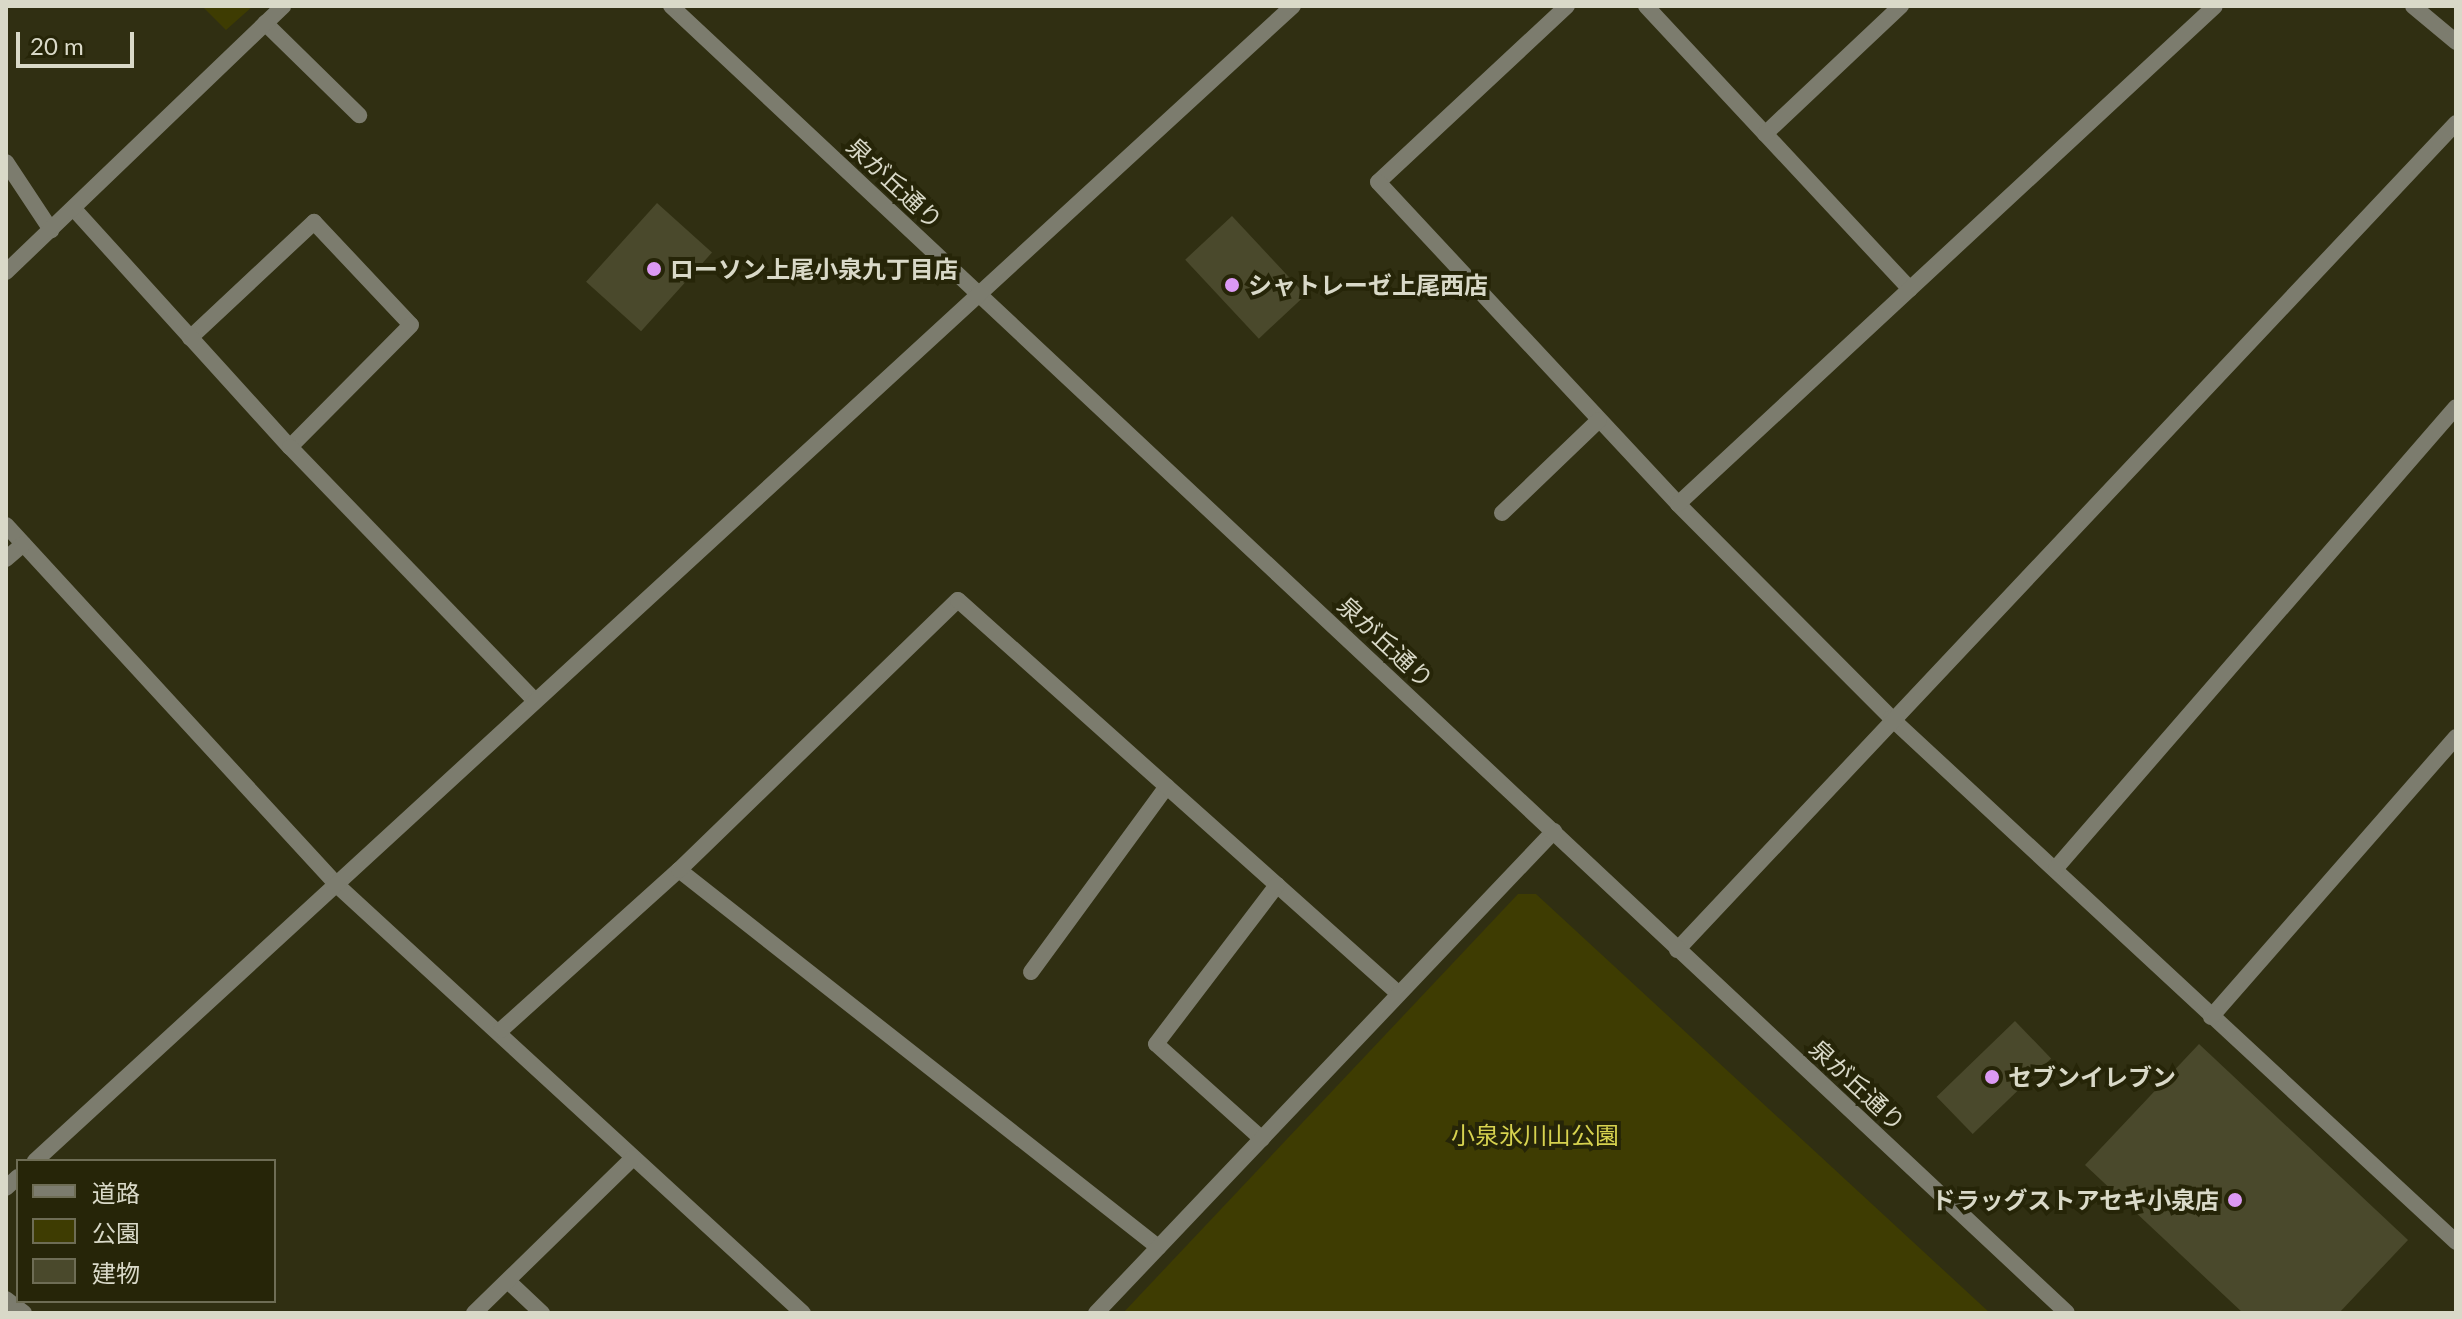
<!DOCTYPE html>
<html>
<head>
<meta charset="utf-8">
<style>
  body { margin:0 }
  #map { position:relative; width:2462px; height:1319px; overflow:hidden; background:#302f12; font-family:Lato,"Noto Sans JP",sans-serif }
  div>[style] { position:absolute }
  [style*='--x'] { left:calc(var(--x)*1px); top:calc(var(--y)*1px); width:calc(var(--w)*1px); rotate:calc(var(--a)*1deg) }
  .green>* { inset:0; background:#3e3c02 }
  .building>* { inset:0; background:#4a492c; transform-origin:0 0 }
  .service>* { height:16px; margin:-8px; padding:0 8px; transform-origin:8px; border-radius:8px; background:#7c7c6e }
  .minor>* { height:16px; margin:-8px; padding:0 8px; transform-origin:8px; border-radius:8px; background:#7c7c6e }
  .tertiary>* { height:16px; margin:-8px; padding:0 8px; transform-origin:8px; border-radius:8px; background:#7c7c6e }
  .dots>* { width:22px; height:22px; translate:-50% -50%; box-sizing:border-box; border:4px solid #262508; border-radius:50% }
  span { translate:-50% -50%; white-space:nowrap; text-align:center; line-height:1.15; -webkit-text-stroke:8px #262508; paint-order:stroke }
  .street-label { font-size:24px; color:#d9d9c8 }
  .poi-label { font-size:24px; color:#d9d9c8; font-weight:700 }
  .left { translate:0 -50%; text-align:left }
  .right { translate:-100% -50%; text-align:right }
  .park-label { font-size:24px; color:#d7d24f }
  .frame { position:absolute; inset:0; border:8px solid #d9d9c8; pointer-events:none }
  .legend { position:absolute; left:16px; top:1159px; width:260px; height:144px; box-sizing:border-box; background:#262508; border:2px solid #6e6d55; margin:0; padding:10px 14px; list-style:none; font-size:24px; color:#d9d9c8 }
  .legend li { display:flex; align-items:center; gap:16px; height:40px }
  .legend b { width:40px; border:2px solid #6e6d55 }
  .scale { position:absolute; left:16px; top:32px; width:118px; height:36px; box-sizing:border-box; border:4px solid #d9d9c8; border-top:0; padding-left:10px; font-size:24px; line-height:28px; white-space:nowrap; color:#d9d9c8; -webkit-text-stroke:6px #262508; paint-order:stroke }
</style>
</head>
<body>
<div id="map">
  <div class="green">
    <div style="clip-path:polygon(202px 6px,253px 6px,226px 30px)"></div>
    <div style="clip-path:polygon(1518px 894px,1536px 894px,1990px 1313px,1123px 1313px)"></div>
  </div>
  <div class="building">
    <div style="left:657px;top:203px;width:74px;height:106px;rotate:42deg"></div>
    <div style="left:1232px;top:216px;width:108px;height:64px;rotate:47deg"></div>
    <div style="left:2015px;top:1021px;width:52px;height:109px;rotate:46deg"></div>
    <div style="clip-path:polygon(2199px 1044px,2408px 1240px,2339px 1313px,2243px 1313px,2085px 1165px)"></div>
  </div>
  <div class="service">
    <div style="--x:265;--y:23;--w:132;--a:44.4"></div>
    <div style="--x:190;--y:338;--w:170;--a:-43.1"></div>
    <div style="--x:314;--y:222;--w:141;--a:46.7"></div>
    <div style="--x:411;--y:325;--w:172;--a:134.8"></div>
  </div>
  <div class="minor">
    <div style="--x:1567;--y:6;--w:258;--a:137"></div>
    <div style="--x:1378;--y:182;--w:440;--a:47"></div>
    <div style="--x:1678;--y:504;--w:302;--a:45.1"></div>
    <div style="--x:1891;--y:718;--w:771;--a:42.84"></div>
    <div style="--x:1646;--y:6;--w:387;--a:47"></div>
    <div style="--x:2413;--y:6;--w:56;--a:39.9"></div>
    <div style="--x:1765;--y:134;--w:187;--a:-43.3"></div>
    <div style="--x:6;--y:162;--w:82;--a:56.5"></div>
    <div style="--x:74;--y:209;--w:321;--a:47.8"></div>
    <div style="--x:290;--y:447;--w:351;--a:46"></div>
    <div style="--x:6;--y:272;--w:384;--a:-43.8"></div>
    <div style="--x:1678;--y:504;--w:732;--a:-42.84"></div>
    <div style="--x:1502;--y:513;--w:134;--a:-43.8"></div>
    <div style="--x:6;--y:525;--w:490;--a:47.4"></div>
    <div style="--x:338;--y:886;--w:631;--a:42.56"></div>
    <div style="--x:6;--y:559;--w:23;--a:-41"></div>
    <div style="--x:2056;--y:868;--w:610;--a:-49.05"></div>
    <div style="--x:679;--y:870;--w:610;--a:38.2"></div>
    <div style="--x:1677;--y:950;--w:1136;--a:-46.71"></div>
    <div style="--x:1031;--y:972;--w:230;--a:-53.8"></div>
    <div style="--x:2211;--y:1017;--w:372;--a:-48.8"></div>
    <div style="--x:501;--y:1030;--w:239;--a:-42"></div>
    <div style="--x:679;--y:870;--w:388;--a:-44.1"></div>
    <div style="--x:958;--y:600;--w:591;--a:41.78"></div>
    <div style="--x:1262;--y:1139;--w:142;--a:-138.1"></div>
    <div style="--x:1156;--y:1044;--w:200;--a:-52.7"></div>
    <div style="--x:508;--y:1281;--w:47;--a:43.3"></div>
    <div style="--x:6;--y:1299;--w:23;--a:38"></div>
    <div style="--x:474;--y:1313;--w:222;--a:-44.3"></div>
    <div style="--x:1096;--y:1313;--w:665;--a:-46.46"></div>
  </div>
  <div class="tertiary">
    <div style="--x:671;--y:6;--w:1912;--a:43.11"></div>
    <div style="--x:35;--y:1161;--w:1708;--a:-42.56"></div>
    <div style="--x:6;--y:1188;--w:16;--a:-43"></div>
  </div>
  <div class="dots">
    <div style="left:654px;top:269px;background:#dc99f4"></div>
    <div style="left:1232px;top:285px;background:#dc99f4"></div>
    <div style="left:1992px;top:1077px;background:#dc99f4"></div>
    <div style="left:2235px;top:1200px;background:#dc99f4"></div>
  </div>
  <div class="street-label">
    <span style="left:895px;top:183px;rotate:43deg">泉が丘通り</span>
    <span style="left:1386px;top:642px;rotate:43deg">泉が丘通り</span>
    <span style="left:1858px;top:1085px;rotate:43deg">泉が丘通り</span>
  </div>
  <div class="poi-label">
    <span class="left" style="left:670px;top:269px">ローソン上尾小泉九丁目店</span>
    <span class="left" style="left:1248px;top:285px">シャトレーゼ上尾西店</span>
    <span class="left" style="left:2008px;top:1077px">セブンイレブン</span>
    <span class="right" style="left:2219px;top:1200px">ドラッグストアセキ小泉店</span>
  </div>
  <div class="park-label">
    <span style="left:1535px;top:1135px">小泉氷川山公園</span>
  </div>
  <div class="frame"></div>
  <ul class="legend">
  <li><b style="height:10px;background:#7c7c6e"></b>道路</li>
  <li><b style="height:22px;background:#3e3c02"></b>公園</li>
  <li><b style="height:22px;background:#4a492c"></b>建物</li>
  </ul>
  <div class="scale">20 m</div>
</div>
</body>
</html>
